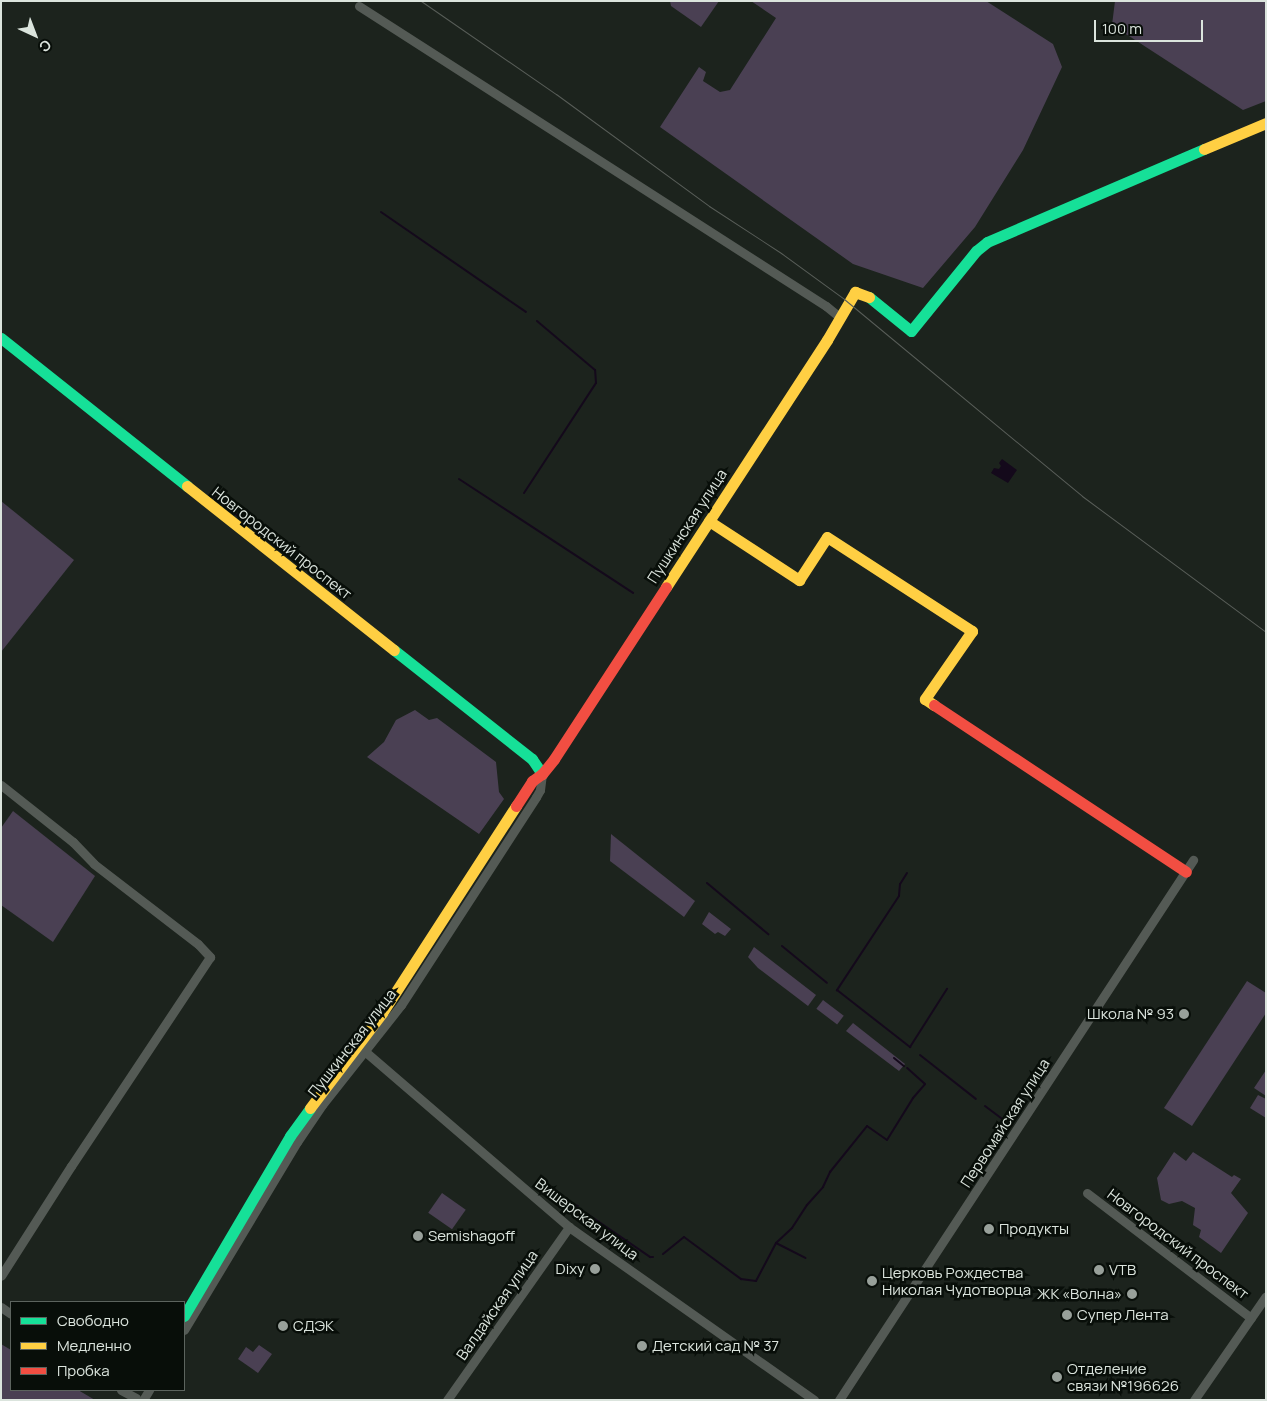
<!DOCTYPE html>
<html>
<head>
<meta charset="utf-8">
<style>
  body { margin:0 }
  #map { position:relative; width:1267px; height:1401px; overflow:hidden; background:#1c231d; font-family:Manrope,sans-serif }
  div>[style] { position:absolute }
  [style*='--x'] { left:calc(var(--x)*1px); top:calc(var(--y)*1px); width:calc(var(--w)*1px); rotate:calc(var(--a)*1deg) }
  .green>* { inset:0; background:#4a4053; transform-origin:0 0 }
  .water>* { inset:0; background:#14091b }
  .stream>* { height:2px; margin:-1px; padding:0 1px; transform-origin:1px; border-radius:1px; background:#14091b }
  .street>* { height:9px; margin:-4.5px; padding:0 4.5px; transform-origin:4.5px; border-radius:4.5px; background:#545a55 }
  .fast>* { height:11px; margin:-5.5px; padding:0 5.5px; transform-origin:5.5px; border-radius:5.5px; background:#16e098 }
  .slow>* { height:11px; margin:-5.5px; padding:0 5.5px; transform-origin:5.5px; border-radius:5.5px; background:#ffcf43 }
  .jam>* { height:11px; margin:-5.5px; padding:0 5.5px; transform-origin:5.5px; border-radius:5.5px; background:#f24e42 }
  .tram>* { height:1px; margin:-0.5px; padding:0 0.5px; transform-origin:0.5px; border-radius:0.5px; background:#585d58 }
  .dots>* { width:14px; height:14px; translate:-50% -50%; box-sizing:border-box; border:2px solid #080e09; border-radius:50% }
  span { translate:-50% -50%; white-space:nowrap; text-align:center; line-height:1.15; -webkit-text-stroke:5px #080e09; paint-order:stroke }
  .street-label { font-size:15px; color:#dbe4dd }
  .poi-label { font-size:15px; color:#dbe4dd }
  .right { translate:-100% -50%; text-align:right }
  .left { translate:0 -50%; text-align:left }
  .frame { position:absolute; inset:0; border:2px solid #dbe4dd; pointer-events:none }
  .legend { position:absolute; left:10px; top:1301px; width:175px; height:90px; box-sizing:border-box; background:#080e09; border:1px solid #5c645e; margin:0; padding:6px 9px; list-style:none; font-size:15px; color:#dbe4dd }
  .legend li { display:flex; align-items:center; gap:10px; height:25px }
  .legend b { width:25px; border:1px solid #5c645e }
  .north { position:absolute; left:10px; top:10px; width:50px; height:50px; -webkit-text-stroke:4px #080e09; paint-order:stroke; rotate:137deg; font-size:14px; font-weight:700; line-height:20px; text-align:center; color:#dbe4dd }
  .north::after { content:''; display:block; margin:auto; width:18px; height:22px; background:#dbe4dd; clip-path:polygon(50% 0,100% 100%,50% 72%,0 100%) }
  .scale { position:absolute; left:1094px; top:20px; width:109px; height:22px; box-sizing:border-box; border:2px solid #dbe4dd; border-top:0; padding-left:6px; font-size:15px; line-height:18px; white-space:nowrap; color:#dbe4dd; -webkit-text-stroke:4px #080e09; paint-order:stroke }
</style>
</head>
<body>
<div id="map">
  <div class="green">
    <div style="clip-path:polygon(670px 1px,719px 1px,701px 27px,671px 6px)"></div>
    <div style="clip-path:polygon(751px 1px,986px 1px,1053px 44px,1062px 67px,1023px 150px,975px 227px,923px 288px,853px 264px,660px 127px,699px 67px,706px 72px,703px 81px,720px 92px,730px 90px,776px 18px)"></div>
    <div style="clip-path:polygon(1115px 1px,1266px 1px,1266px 101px,1243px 110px,1112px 25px)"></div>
    <div style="clip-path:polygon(1px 501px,74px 560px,1px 652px)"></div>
    <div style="clip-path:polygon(415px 710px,429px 720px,437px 718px,496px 762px,499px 792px,504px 799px,479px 834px,367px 757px,384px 742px,396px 720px)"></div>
    <div style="clip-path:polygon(13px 811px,95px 876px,53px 942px,1px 905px,1px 828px)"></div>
    <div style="clip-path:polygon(611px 834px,695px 901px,684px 917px,610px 861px)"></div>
    <div style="clip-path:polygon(709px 912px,731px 929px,725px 936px,718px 932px,715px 934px,702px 924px)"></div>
    <div style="clip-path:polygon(754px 947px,816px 995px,808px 1006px,758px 968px,748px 957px)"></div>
    <div style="clip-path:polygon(1247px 981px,1266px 993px,1266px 1013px,1192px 1126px,1164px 1108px)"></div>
    <div style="left:823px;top:1000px;width:26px;height:11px;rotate:37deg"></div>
    <div style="clip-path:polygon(853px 1023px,905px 1064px,899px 1071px,846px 1031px)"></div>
    <div style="clip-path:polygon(1266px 1070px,1266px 1096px,1254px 1088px)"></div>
    <div style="clip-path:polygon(1258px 1095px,1266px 1099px,1266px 1118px,1250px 1108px)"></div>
    <div style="clip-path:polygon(1174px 1152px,1186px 1161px,1193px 1152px,1232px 1177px,1234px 1175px,1241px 1179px,1231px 1193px,1248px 1213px,1221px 1253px,1199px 1237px,1201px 1230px,1193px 1225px,1195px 1208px,1182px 1201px,1169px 1204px,1161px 1200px,1157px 1178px)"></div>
    <div style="left:442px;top:1193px;width:29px;height:24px;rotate:35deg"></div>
    <div style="clip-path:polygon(1px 1344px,11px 1350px,11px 1390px,78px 1390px,95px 1400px,1px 1400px)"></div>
    <div style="clip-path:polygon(259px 1345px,272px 1354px,258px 1373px,238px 1359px,246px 1347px,253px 1352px)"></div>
  </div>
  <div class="water">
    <div style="clip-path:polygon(1002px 459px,1017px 470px,1008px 483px,991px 473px,994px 468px,999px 469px,1001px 466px,999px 463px)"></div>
  </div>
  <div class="stream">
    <div style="--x:381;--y:212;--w:176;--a:34.6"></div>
    <div style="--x:459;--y:479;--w:208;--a:33.2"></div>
    <div style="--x:524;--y:493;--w:131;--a:-56.8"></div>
    <div style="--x:596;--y:383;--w:13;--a:-94"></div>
    <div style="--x:595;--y:370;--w:76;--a:-139.8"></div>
    <div style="--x:215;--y:498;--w:6;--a:39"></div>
    <div style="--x:229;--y:509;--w:41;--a:38"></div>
    <div style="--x:270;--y:542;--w:16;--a:38"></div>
    <div style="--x:907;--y:873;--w:13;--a:122"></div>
    <div style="--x:900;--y:884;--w:12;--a:95"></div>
    <div style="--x:899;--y:896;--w:113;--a:123.4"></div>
    <div style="--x:837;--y:990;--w:93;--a:38"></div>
    <div style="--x:910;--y:1047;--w:69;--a:-57.5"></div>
    <div style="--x:707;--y:883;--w:80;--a:39.9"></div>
    <div style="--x:782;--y:946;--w:58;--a:39.4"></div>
    <div style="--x:920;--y:1055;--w:71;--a:38.2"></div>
    <div style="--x:894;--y:1058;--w:13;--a:39"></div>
    <div style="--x:985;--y:1106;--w:25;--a:37"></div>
    <div style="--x:540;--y:1182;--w:26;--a:40"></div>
    <div style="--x:560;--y:1199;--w:19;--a:21"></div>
    <div style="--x:586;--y:1213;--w:78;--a:34.5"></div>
    <div style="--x:650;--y:1257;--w:3;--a:0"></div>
    <div style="--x:776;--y:1243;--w:33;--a:27"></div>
    <div style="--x:663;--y:1254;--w:27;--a:-39"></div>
    <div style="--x:684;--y:1237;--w:71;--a:36.4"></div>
    <div style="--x:741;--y:1279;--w:15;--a:8"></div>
    <div style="--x:756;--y:1281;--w:43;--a:-62.2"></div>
    <div style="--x:776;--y:1243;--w:22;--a:-43"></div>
    <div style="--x:792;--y:1228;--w:27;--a:-57"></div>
    <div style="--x:807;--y:1205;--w:24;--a:-48"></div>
    <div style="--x:823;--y:1187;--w:17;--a:-65"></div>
    <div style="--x:830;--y:1172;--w:59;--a:-51.2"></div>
    <div style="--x:867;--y:1126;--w:24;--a:35"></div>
    <div style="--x:887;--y:1140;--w:49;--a:-58.2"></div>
    <div style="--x:913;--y:1098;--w:18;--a:-49"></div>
    <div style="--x:925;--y:1084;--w:24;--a:-138"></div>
  </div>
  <div class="street">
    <div style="--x:359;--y:6;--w:555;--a:32.72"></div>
    <div style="--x:826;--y:306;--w:19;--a:39"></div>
    <div style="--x:1;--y:785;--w:92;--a:38.4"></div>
    <div style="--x:73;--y:842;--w:30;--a:46"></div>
    <div style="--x:94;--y:864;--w:131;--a:37.6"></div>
    <div style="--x:198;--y:944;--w:18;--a:47"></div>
    <div style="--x:210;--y:957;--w:251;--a:123.6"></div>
    <div style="--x:71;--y:1166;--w:130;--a:122.5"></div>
    <div style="--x:361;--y:1048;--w:274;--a:40.7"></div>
    <div style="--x:569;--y:1227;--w:300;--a:35.2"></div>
    <div style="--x:1087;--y:1193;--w:206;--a:37.3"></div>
    <div style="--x:1;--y:1307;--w:12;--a:35"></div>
    <div style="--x:184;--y:1330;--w:219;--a:-59"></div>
    <div style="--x:297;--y:1142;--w:45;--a:-56"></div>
    <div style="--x:322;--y:1105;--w:127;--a:-51.7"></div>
    <div style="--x:401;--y:1005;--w:248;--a:-57"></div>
    <div style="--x:536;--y:797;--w:8;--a:-60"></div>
    <div style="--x:540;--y:790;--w:16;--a:-83"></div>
    <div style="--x:121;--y:1390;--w:17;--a:28"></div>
    <div style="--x:143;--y:1400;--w:12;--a:-59"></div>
    <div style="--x:447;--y:1400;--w:212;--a:-54.8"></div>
    <div style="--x:839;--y:1400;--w:646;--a:-56.75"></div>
    <div style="--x:1194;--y:1400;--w:126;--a:-55.3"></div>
  </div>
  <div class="fast">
    <div style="--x:869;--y:297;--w:54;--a:39"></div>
    <div style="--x:911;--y:331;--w:103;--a:-50.9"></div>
    <div style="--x:976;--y:251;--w:14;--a:-39"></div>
    <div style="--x:987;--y:242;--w:236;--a:-23.2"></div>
    <div style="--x:1;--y:338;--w:238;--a:38.5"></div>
    <div style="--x:394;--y:650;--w:176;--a:38.3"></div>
    <div style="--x:532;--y:759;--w:18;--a:56"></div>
    <div style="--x:184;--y:1316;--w:209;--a:-59.5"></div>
    <div style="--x:290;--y:1136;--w:34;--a:-54"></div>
  </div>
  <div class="slow">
    <div style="--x:1204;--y:149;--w:67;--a:-22.8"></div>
    <div style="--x:187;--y:486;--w:264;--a:38.4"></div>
    <div style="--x:709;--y:521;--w:108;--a:33.2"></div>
    <div style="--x:799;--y:580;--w:51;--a:-56.9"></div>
    <div style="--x:827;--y:537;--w:173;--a:33"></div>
    <div style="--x:972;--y:631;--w:83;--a:124.7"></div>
    <div style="--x:925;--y:699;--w:11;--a:34"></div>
    <div style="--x:666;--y:587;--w:295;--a:-56.9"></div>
    <div style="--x:827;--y:340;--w:56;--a:-59.7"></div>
    <div style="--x:855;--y:292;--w:15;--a:20"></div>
    <div style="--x:310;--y:1108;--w:119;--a:-52.8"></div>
    <div style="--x:382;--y:1013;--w:247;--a:-57.1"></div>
  </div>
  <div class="jam">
    <div style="--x:934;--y:705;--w:302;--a:33.5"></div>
    <div style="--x:516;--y:806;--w:30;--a:-57"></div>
    <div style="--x:532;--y:781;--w:12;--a:-35"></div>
    <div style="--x:542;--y:774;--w:19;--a:-51"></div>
    <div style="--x:554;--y:759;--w:205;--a:-56.9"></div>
  </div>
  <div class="tram">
    <div style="--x:421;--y:1;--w:164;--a:34.6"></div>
    <div style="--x:556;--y:94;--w:190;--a:36.2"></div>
    <div style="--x:709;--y:206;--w:86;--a:33.1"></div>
    <div style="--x:781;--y:253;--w:78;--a:36.1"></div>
    <div style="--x:844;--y:299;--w:309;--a:39.6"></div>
    <div style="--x:1082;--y:496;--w:229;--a:36.5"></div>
  </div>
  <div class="dots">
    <div style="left:1184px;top:1014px;background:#98a09a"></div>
    <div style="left:989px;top:1229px;background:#98a09a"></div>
    <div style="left:418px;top:1236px;background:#98a09a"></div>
    <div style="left:595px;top:1269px;background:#98a09a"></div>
    <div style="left:1099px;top:1270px;background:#98a09a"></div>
    <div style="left:872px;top:1281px;background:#98a09a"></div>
    <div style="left:1132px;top:1294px;background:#98a09a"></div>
    <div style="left:1067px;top:1315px;background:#98a09a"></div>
    <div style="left:283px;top:1326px;background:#98a09a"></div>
    <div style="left:642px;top:1346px;background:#98a09a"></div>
    <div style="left:1057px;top:1377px;background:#98a09a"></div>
  </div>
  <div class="street-label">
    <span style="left:687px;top:526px;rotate:-57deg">Пушкинская улица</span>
    <span style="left:282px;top:543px;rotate:38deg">Новгородский проспект</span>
    <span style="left:352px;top:1043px;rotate:-52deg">Пушкинская улица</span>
    <span style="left:1005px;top:1123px;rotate:-57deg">Первомайская улица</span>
    <span style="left:587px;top:1219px;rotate:37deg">Вишерская улица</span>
    <span style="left:1178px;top:1244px;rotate:37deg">Новгородский проспект</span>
    <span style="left:497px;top:1305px;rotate:-55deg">Валдайская улица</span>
  </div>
  <div class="poi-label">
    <span class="right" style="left:1174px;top:1014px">Школа № 93</span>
    <span class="left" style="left:999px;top:1229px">Продукты</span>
    <span class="left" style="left:428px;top:1236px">Semishagoff</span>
    <span class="right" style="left:585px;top:1269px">Dixy</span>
    <span class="left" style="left:1109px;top:1270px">VTB</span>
    <span class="left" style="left:882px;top:1281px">Церковь Рождества<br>Николая Чудотворца</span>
    <span class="right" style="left:1122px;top:1294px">ЖК «Волна»</span>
    <span class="left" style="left:1077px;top:1315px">Супер Лента</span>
    <span class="left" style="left:293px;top:1326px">СДЭК</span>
    <span class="left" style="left:652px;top:1346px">Детский сад № 37</span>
    <span class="left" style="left:1067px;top:1377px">Отделение<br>связи №196626</span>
  </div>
  <div class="frame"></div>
  <ul class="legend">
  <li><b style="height:6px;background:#16e098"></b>Свободно</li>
  <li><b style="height:6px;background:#ffcf43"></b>Медленно</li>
  <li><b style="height:6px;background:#f24e42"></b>Пробка</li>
  </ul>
  <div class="north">С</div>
  <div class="scale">100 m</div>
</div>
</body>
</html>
